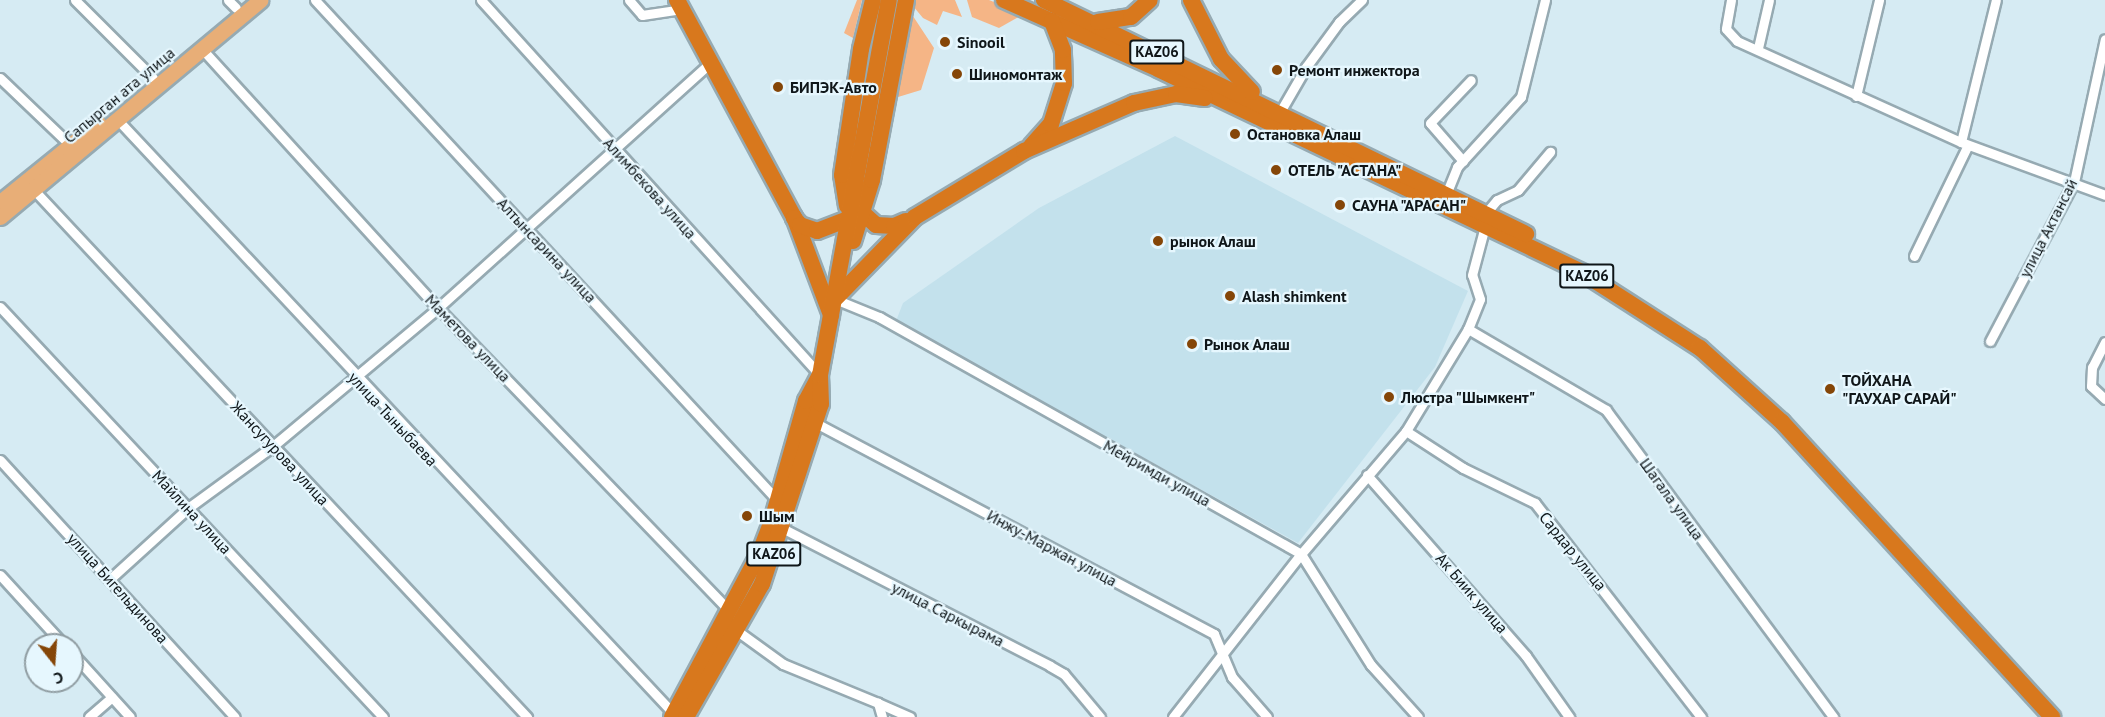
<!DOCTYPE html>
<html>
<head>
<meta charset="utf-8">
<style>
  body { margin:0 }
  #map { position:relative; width:2105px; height:717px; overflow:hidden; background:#d6ebf3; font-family:"PT Sans",sans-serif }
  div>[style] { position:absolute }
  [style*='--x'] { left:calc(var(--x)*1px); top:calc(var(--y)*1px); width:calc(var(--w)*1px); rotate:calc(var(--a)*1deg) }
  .built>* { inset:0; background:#c3e1ec }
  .green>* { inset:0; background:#f5b586 }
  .roads { filter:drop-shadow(2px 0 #96aab2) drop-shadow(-2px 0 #96aab2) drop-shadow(0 2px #96aab2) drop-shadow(0 -2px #96aab2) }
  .street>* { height:9px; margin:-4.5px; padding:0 4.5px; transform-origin:4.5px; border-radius:4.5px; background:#fff }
  .primary>* { height:15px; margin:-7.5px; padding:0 7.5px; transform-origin:7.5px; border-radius:7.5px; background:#e8ae77 }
  .highway>* { height:16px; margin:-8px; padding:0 8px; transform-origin:8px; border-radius:8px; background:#d8781d }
  .dots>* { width:16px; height:16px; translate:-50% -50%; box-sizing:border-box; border:3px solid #e6f7fe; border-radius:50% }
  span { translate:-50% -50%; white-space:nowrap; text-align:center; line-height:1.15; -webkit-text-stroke:4.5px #e6f7fe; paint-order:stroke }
  .shield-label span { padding:2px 4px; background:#e6f7fe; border:2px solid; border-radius:4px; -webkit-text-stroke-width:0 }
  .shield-label { font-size:15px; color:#0f1619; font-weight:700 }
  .poi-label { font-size:16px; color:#0f1619; font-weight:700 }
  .left { translate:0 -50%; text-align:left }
  .street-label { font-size:16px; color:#0f1619 }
  .north { position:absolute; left:24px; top:633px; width:60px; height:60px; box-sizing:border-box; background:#e6f7fe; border:2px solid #909da2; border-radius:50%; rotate:163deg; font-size:16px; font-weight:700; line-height:24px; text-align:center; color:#0f1619 }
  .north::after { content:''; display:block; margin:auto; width:21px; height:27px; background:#854608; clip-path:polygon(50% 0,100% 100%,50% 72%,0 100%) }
</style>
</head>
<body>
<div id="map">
  <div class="built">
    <div style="clip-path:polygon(1175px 136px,1468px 291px,1435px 367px,1298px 543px,896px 321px,903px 303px,1039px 208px)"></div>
  </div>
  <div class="green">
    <div style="clip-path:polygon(857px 0,862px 0,853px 38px,844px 33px)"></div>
    <div style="clip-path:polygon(908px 0,955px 0,962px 17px,943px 11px,937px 25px,923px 18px)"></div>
    <div style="clip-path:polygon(967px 0,989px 0,1024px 14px,999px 28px,972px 17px)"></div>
    <div style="clip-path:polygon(907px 7px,934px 48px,921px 90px,885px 101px,899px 77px,907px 49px,901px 38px)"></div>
  </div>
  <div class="roads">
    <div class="street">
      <div style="--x:75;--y:0;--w:110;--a:45"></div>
      <div style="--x:228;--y:0;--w:11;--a:45"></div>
      <div style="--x:315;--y:0;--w:682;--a:47.26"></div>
      <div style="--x:481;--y:0;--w:506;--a:47.89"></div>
      <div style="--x:629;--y:0;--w:20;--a:49"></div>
      <div style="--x:642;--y:15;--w:40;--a:-8.5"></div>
      <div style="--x:1731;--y:0;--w:29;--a:100"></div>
      <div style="--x:1726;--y:29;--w:16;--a:47"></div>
      <div style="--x:1737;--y:41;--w:246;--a:24.3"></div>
      <div style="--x:1961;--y:142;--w:153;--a:20.2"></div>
      <div style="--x:1758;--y:48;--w:49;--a:-77.1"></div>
      <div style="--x:202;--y:49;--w:350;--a:47.7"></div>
      <div style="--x:438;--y:308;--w:421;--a:46.1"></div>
      <div style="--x:0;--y:78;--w:97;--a:43.7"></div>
      <div style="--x:1856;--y:96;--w:99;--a:-76.5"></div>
      <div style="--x:1280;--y:112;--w:52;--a:-60"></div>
      <div style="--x:1306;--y:67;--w:56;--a:-53.7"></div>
      <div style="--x:1339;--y:22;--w:32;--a:-44"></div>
      <div style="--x:117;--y:119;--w:815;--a:46.89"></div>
      <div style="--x:1961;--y:142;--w:146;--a:-76.2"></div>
      <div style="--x:1463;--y:161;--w:50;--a:-131"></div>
      <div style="--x:1430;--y:123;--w:59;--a:-46.4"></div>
      <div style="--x:34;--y:190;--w:722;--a:46.91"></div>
      <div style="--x:1447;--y:192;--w:27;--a:-68"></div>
      <div style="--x:1457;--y:167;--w:95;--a:-47.6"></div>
      <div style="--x:1521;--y:97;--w:100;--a:-76.1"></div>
      <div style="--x:1486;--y:213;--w:17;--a:-50"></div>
      <div style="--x:1497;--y:200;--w:23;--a:-25"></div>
      <div style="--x:1518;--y:190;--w:50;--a:-49.9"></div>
      <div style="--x:1914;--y:256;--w:123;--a:-64.1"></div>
      <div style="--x:835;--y:299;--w:48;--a:22.2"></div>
      <div style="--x:879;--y:317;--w:484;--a:29.3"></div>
      <div style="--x:1301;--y:554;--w:131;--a:57.8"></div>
      <div style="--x:1371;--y:665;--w:70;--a:47.9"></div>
      <div style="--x:0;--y:307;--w:561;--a:46.95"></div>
      <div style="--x:1468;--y:329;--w:160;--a:30.4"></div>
      <div style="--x:1606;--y:410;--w:382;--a:53.5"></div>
      <div style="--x:1990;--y:341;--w:180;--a:-62.2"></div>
      <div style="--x:2074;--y:182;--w:146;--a:-77.8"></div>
      <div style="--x:2105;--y:342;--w:28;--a:117"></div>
      <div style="--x:2092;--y:367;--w:19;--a:93"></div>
      <div style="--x:2091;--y:386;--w:19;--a:43"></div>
      <div style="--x:812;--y:421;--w:455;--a:27.9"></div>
      <div style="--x:1214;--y:634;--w:47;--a:67.3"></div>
      <div style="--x:1232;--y:677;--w:53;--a:48.8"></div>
      <div style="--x:1406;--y:431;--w:68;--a:33"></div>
      <div style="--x:1463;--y:468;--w:80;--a:25.9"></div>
      <div style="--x:1535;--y:503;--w:271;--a:52.2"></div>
      <div style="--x:0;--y:460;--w:348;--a:47.6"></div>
      <div style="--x:1367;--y:475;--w:241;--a:48.7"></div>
      <div style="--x:1526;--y:656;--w:75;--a:54.8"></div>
      <div style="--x:782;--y:528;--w:301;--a:27.2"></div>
      <div style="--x:1050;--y:666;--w:16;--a:30"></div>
      <div style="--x:1064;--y:674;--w:56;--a:50.1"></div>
      <div style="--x:0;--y:575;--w:95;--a:47.6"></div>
      <div style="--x:110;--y:579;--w:105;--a:-42.3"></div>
      <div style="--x:188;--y:508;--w:105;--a:-36.1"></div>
      <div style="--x:273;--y:446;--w:215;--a:-39.9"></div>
      <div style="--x:438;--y:308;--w:367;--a:-42"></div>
      <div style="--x:736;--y:630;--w:58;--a:35.9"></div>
      <div style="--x:783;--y:664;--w:103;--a:22.3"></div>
      <div style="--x:72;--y:653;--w:86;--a:47.8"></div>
      <div style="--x:89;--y:717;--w:30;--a:-41"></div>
      <div style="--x:882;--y:717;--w:15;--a:-106"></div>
      <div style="--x:878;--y:703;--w:35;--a:24"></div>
      <div style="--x:1173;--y:717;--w:207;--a:-51.9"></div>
      <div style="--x:1301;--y:554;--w:162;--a:-49.5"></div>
      <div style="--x:1406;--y:431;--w:119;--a:-58.7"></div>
      <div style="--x:1468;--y:329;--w:32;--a:-68"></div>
      <div style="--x:1480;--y:299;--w:25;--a:-108"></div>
      <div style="--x:1472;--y:275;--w:51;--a:-75.1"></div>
    </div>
    <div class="primary">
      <div style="--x:0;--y:202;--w:126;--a:-38.9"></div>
      <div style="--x:0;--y:217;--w:339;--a:-39.8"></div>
    </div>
    <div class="highway">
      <div style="--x:677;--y:0;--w:247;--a:61.7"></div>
      <div style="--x:794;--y:217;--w:105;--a:69.3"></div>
      <div style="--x:1004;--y:0;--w:169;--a:24.1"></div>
      <div style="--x:1158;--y:69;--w:471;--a:25.6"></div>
      <div style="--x:1583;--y:273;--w:139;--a:32.7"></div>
      <div style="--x:1700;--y:348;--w:110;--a:42.1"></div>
      <div style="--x:1782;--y:422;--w:400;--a:47.5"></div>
      <div style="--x:1044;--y:0;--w:536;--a:25.9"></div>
      <div style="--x:1191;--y:0;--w:66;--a:63"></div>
      <div style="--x:1221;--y:59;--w:45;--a:46.8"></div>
      <div style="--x:1098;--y:22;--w:33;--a:-9"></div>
      <div style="--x:1131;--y:17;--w:25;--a:-42"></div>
      <div style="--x:1031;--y:146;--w:30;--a:-48"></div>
      <div style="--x:1051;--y:124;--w:43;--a:-72.4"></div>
      <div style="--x:1064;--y:83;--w:33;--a:-92"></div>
      <div style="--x:1063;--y:50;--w:31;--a:-111"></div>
      <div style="--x:847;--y:206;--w:31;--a:-99"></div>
      <div style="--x:842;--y:175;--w:127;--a:-81.4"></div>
      <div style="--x:861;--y:49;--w:50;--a:-76.2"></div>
      <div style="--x:856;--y:207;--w:27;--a:42"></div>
      <div style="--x:876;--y:225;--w:18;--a:3"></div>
      <div style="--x:894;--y:226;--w:13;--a:-23"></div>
      <div style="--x:794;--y:218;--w:9;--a:49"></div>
      <div style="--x:800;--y:225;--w:18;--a:19"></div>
      <div style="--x:817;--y:231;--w:34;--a:-21"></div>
      <div style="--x:853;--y:241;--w:64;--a:-72.7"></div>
      <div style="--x:872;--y:180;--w:183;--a:-79.3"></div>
      <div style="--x:836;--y:298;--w:113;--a:-45.7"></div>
      <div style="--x:915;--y:217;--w:127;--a:-31.2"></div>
      <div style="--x:1024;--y:151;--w:120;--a:-23.6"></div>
      <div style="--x:1134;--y:103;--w:43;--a:-12.1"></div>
      <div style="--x:1176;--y:94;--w:29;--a:8"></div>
      <div style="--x:672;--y:717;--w:187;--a:-61.9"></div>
      <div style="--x:760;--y:552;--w:33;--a:-69"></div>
      <div style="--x:772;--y:521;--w:125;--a:-74.2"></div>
      <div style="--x:806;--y:401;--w:30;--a:-62"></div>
      <div style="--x:686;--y:717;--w:153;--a:-60.3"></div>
      <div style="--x:762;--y:584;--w:189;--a:-71.9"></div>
      <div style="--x:821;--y:404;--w:29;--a:-92"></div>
      <div style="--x:820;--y:375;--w:381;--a:-79.6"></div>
    </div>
  </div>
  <div class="dots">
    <div style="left:945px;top:42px;background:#854608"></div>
    <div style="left:1277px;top:70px;background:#854608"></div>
    <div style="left:957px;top:74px;background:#854608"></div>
    <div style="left:778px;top:87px;background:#854608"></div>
    <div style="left:1235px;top:134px;background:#854608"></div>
    <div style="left:1276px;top:170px;background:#854608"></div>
    <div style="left:1340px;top:205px;background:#854608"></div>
    <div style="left:1158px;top:241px;background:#854608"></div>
    <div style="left:1230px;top:296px;background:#854608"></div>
    <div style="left:1192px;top:344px;background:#854608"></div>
    <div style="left:1830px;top:389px;background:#854608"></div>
    <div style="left:1389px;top:397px;background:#854608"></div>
    <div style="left:747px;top:516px;background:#854608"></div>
  </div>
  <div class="shield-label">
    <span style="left:1157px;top:52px">KАZ06</span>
    <span style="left:1587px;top:276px">KАZ06</span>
    <span style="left:774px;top:554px">KАZ06</span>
  </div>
  <div class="poi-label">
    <span class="left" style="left:957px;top:42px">Sinooil</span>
    <span class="left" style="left:1289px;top:70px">Ремонт инжектора</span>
    <span class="left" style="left:969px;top:74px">Шиномонтаж</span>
    <span class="left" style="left:790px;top:87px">БИПЭК-Авто</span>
    <span class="left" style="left:1247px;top:134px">Остановка Алаш</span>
    <span class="left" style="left:1288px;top:170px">ОТЕЛЬ "АСТАНА"</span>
    <span class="left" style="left:1352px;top:205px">САУНА "АРАСАН"</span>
    <span class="left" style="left:1170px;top:241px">рынок Алаш</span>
    <span class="left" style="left:1242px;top:296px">Alash shimkent</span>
    <span class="left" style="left:1204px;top:344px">Рынок Алаш</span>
    <span class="left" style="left:1842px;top:389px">ТОЙХАНА<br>"ГАУХАР САРАЙ"</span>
    <span class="left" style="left:1401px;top:397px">Люстра "Шымкент"</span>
    <span class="left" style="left:759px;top:516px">Шым</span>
  </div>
  <div class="street-label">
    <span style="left:119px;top:95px;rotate:-40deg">Сапырган ата улица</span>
    <span style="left:650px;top:188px;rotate:48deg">Алимбекова улица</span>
    <span style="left:2048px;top:228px;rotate:-63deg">улица Актансай</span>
    <span style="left:547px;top:250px;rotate:47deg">Алтынсарина улица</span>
    <span style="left:468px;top:338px;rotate:46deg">Маметова улица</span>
    <span style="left:393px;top:419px;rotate:47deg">улица Тыныбаева</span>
    <span style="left:280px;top:453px;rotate:47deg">Жансугурова улица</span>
    <span style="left:1157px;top:473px;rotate:29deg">Мейримди улица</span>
    <span style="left:1672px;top:499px;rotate:54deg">Шагала улица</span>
    <span style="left:192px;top:512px;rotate:47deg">Майлина улица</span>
    <span style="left:1052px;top:548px;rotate:28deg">Инжу-Маржан улица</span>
    <span style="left:1573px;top:551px;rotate:51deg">Сардар улица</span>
    <span style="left:118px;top:588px;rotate:48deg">улица Бигельдинова</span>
    <span style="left:1472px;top:593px;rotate:49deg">Ак Биик улица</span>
    <span style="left:948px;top:614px;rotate:27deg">улица Саркырама</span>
  </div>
  <div class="north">С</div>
</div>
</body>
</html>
